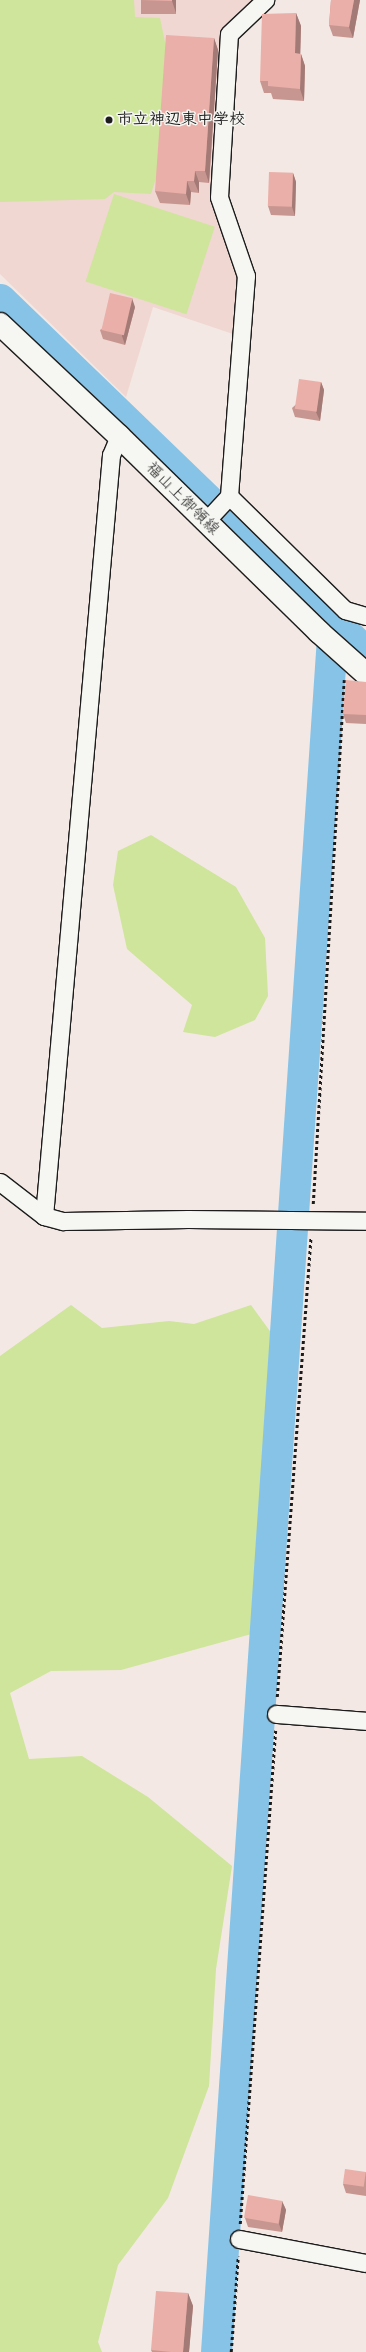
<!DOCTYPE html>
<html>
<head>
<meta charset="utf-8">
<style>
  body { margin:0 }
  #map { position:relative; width:366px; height:2352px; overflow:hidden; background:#f3e8e3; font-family:"Indie Flower","Klee One",sans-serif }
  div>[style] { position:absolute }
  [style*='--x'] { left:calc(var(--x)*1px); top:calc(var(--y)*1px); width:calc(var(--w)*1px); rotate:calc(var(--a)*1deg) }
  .built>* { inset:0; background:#f0d7d1 }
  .green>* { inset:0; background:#cee59b; transform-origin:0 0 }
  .river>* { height:31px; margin:-15.5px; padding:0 15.5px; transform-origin:15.5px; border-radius:15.5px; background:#87c3e7 }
  .path>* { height:2.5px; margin-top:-1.25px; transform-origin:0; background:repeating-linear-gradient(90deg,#1c1c1c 0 3px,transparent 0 6px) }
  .roads { filter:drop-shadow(1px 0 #1c1c1c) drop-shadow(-1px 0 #1c1c1c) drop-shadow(0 1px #1c1c1c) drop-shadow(0 -1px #1c1c1c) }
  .street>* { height:17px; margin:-8.5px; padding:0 8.5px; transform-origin:8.5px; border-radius:8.5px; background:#f6f6f2 }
  .secondary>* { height:22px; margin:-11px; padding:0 11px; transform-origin:11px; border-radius:11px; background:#f6f6f2 }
  .wall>* { inset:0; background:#c89690; transform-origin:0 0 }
  .shaded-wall>* { inset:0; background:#a37a76 }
  .building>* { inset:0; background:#e9afa8; transform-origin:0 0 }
  .dots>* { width:11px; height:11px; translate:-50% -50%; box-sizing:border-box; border:2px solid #f6f6f2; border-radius:50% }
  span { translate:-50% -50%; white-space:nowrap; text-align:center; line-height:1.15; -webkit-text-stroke:3px #f6f6f2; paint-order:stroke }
  .poi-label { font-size:16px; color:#1c1c1c; font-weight:700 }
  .left { translate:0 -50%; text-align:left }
  .street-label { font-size:16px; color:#1c1c1c }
</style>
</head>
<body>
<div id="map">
  <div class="built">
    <div style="clip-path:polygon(0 0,258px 0,224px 33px,213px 207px,239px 277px,236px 335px,153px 307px,126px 397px,0 274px)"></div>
  </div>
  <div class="green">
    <div style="clip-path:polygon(0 0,134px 0,135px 17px,160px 18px,166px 47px,157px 175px,151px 194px,114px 192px,105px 199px,0 202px)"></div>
    <div style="left:114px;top:194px;width:106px;height:92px;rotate:18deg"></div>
    <div style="clip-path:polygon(151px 835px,236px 887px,265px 938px,268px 996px,255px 1020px,215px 1037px,183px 1032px,192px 1005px,127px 949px,113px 885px,118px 851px)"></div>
    <div style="clip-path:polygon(71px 1305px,102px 1328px,169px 1321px,194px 1324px,251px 1305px,275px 1338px,255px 1633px,121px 1670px,51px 1671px,10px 1693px,29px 1759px,82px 1756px,148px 1797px,232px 1866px,216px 1969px,209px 2086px,168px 2198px,118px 2265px,98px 2342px,102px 2352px,0 2352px,0 1356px)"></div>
  </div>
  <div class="river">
    <div style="--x:0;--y:299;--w:508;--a:43.96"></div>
    <div style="--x:216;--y:2352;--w:1734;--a:-86.13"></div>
  </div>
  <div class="path">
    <div style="--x:313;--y:1204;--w:525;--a:-86.61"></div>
    <div style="--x:277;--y:1697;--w:461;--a:-85.8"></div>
    <div style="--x:240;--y:2224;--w:495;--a:-85.9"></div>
    <div style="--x:231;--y:2352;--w:96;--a:-85.8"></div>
  </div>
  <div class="roads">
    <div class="street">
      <div style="--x:229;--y:496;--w:163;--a:44.5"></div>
      <div style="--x:345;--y:610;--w:22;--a:16"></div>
      <div style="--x:205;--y:522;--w:35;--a:-47"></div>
      <div style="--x:229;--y:496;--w:221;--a:-85.6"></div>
      <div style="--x:246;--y:276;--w:83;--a:-108.9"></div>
      <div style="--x:219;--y:197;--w:163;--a:-86.5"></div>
      <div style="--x:229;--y:34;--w:50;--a:-43.4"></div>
      <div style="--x:0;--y:1182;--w:56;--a:37.7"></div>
      <div style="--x:44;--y:1216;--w:20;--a:15"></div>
      <div style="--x:63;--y:1221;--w:125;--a:-0.9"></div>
      <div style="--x:188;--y:1219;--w:178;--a:0.6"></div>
      <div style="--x:44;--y:1216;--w:764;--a:-84.97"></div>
      <div style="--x:111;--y:455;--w:21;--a:-67"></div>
      <div style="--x:276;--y:1714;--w:90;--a:4.4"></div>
      <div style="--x:239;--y:2239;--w:129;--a:10.7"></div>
    </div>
    <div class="secondary">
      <div style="--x:0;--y:324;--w:163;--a:43.3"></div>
      <div style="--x:119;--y:436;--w:280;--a:44.4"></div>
      <div style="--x:319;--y:632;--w:63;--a:41.8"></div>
    </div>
  </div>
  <div class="wall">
    <div style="left:141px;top:0;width:35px;height:14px"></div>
    <div style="clip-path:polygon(331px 0,360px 0,353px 38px,333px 36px,329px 25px)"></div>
    <div style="clip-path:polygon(296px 13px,301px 26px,300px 54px,301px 54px,305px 66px,304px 101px,273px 99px,271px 93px,264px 93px,260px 81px)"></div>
    <div style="clip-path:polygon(214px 38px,218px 50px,209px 183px,199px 182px,199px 193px,191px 192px,190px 205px,160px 203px,155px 191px)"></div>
    <div style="clip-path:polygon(293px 173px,296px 182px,295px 216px,271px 215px,268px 206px)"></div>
    <div style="clip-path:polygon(135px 307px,125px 345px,103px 339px,100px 330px)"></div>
    <div style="clip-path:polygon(321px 382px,324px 390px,320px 421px,295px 417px,292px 408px)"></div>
    <div style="clip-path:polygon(366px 682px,366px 724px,346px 723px,343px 714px)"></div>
    <div style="clip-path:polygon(366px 2172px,366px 2196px,346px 2193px,343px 2184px)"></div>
    <div style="clip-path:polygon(282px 2201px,286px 2210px,282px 2232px,248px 2227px,245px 2218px)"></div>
    <div style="clip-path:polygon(188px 2293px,193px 2306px,189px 2352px,152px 2352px,151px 2350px)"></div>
  </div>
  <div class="shaded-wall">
    <div style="clip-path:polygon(172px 0,176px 0,176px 13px,172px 1px)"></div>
    <div style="clip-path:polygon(354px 0,360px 0,353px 38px,349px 27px)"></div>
    <div style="clip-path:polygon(296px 13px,301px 26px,300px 66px,295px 53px)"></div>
    <div style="clip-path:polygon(214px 38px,218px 50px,209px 183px,205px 171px)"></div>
    <div style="clip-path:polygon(301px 54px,305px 66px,304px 101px,300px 89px)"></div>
    <div style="clip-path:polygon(195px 171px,199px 182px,199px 193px,194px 181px)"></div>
    <div style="clip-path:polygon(293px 173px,296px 182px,295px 216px,292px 207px)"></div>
    <div style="clip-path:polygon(187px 181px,191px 192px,190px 205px,186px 194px)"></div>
    <div style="clip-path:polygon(132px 298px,135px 307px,125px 345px,122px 336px)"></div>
    <div style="clip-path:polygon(321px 382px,324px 390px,320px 421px,316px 412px)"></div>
    <div style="clip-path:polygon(282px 2201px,286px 2210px,282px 2232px,279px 2224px)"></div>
    <div style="clip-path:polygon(188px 2293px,193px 2306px,189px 2352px,183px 2352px)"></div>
  </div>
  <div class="building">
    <div style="clip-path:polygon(141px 0,172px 0,172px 1px)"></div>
    <div style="clip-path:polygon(331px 0,354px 0,349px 27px,329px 25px)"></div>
    <div style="clip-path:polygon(296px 13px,295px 53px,301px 54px,300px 89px,268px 86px,268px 81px,260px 81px,262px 14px)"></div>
    <div style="clip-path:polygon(166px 35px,214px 38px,205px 171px,195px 171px,194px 181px,187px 181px,186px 194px,155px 191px)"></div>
    <div style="left:269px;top:172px;width:24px;height:34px;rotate:2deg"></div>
    <div style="left:110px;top:293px;width:23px;height:38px;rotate:13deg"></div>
    <div style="left:299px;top:379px;width:22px;height:30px;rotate:8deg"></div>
    <div style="clip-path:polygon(346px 680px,366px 682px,366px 715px,343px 714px)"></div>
    <div style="left:345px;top:2169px;width:21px;height:15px;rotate:8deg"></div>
    <div style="left:248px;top:2195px;width:35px;height:23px;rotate:10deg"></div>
    <div style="clip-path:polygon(156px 2291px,188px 2293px,183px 2352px,171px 2352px,151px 2350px)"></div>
  </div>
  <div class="dots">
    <div style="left:109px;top:120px;background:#1c1c1c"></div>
  </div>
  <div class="poi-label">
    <span class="left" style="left:117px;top:120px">市立神辺東中学校</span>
  </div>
  <div class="street-label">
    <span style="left:182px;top:499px;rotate:45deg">福山上御領線</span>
  </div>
</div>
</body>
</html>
